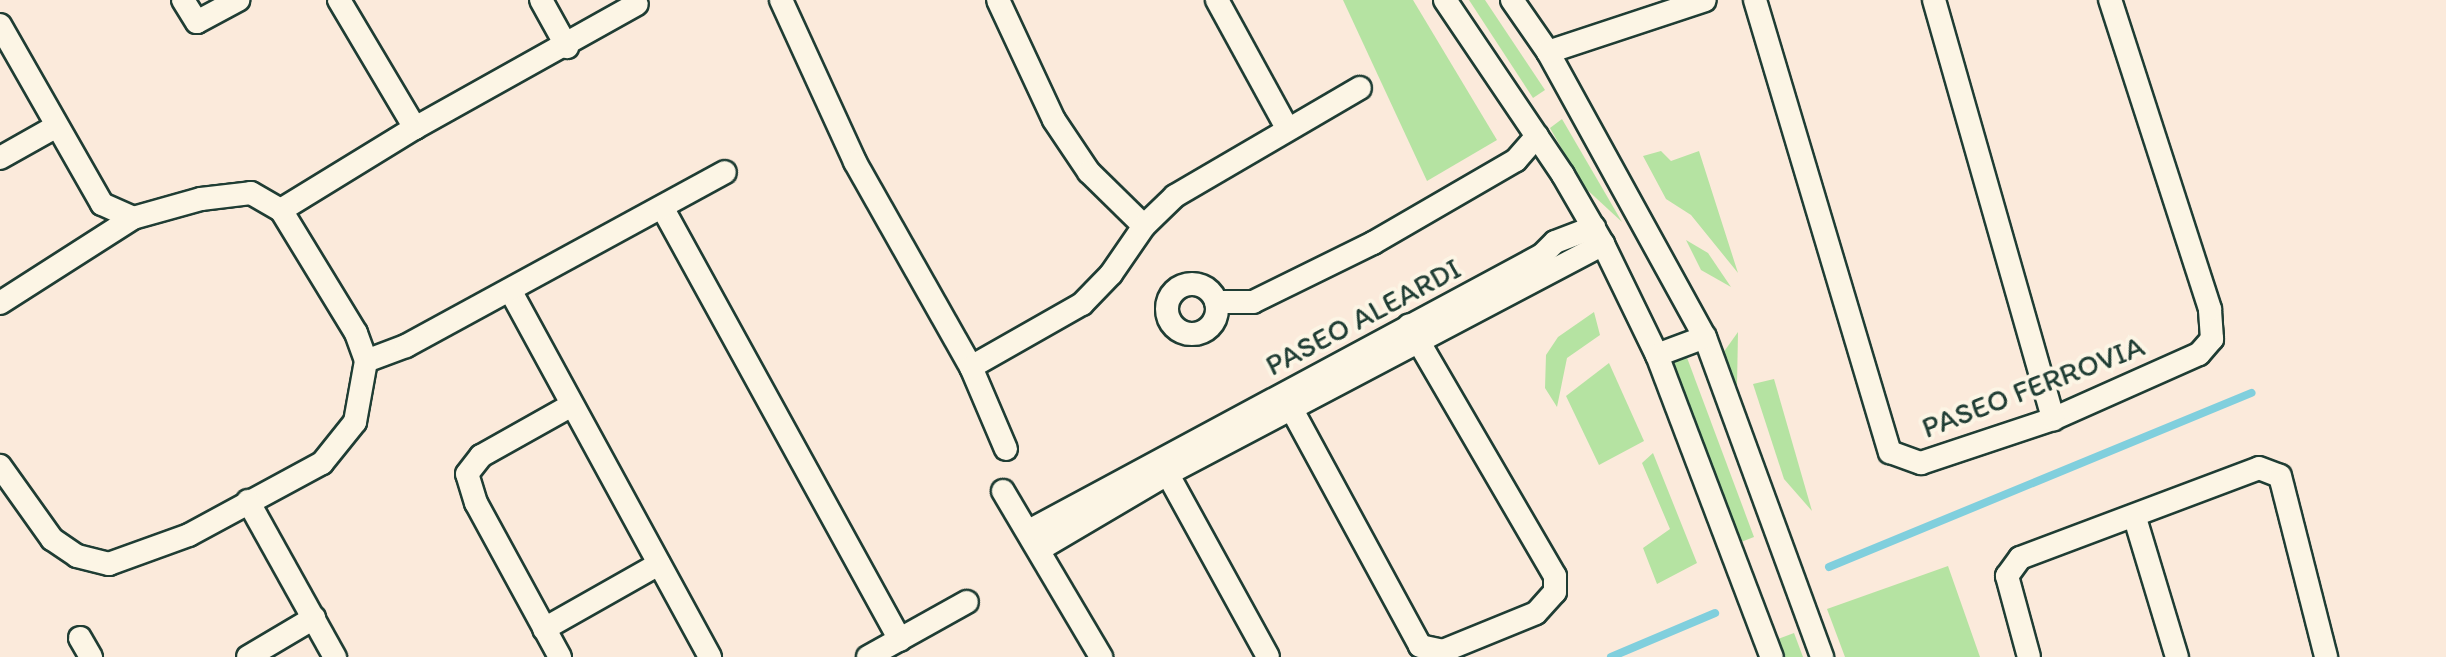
<!DOCTYPE html>
<html>
<head>
<meta charset="utf-8">
<style>
  body { margin:0 }
  #map { position:relative; width:2446px; height:657px; overflow:hidden; background:#fbeadb; font-family:Itim,sans-serif }
  div>[style] { position:absolute }
  [style*='--x'] { left:calc(var(--x)*1px); top:calc(var(--y)*1px); width:calc(var(--w)*1px); rotate:calc(var(--a)*1deg) }
  .green>* { inset:0; background:#b5e3a2 }
  .stream>* { height:8px; margin:-4px; padding:0 4px; transform-origin:4px; border-radius:4px; background:#80cfdd }
  .roads { filter:drop-shadow(2px 0 #1f3d34) drop-shadow(-2px 0 #1f3d34) drop-shadow(0 2px #1f3d34) drop-shadow(0 -2px #1f3d34) }
  .street>* { height:22px; margin:-11px; padding:0 11px; transform-origin:11px; border-radius:11px; background:#fcf5e5 }
  .street>.ring { margin:-11px; padding:0; box-sizing:content-box; background:none; border:22px solid #fcf5e5; border-radius:50% }
  span { translate:-50% -50%; white-space:nowrap; text-align:center; line-height:1.15; -webkit-text-stroke:8px #fcf5e5; paint-order:stroke }
  .street-label { font-size:30px; color:#1f3d34 }
</style>
</head>
<body>
<div id="map">
  <div class="green">
    <div style="clip-path:polygon(1343px 0,1413px 0,1497px 140px,1427px 181px)"></div>
    <div style="clip-path:polygon(1469px 0,1485px 0,1545px 90px,1533px 98px)"></div>
    <div style="clip-path:polygon(1562px 119px,1622px 222px,1583px 186px,1550px 128px)"></div>
    <div style="clip-path:polygon(1661px 151px,1671px 161px,1699px 151px,1738px 273px,1691px 215px,1666px 199px,1643px 156px)"></div>
    <div style="clip-path:polygon(1686px 240px,1708px 253px,1731px 287px,1701px 270px)"></div>
    <div style="clip-path:polygon(1594px 312px,1600px 335px,1567px 358px,1557px 407px,1545px 388px,1546px 355px,1558px 337px)"></div>
    <div style="clip-path:polygon(1738px 332px,1737px 386px,1723px 353px)"></div>
    <div style="clip-path:polygon(1668px 354px,1686px 355px,1754px 537px,1741px 542px)"></div>
    <div style="clip-path:polygon(1609px 363px,1644px 441px,1599px 465px,1566px 396px)"></div>
    <div style="clip-path:polygon(1774px 379px,1812px 511px,1784px 479px,1753px 384px)"></div>
    <div style="clip-path:polygon(1653px 453px,1697px 563px,1657px 584px,1643px 548px,1670px 529px,1642px 463px)"></div>
    <div style="clip-path:polygon(1948px 566px,1980px 657px,1845px 657px,1827px 609px)"></div>
    <div style="clip-path:polygon(1794px 633px,1803px 657px,1785px 657px,1778px 639px)"></div>
  </div>
  <div class="stream">
    <div style="--x:1829;--y:567;--w:457;--a:-22.4"></div>
    <div style="--x:1611;--y:657;--w:113;--a:-22.9"></div>
  </div>
  <div class="roads">
    <div class="street">
      <div style="--x:183;--y:0;--w:26;--a:58"></div>
      <div style="--x:197;--y:22;--w:47;--a:-28.2"></div>
      <div style="--x:339;--y:0;--w:149;--a:59.3"></div>
      <div style="--x:541;--y:0;--w:54;--a:61"></div>
      <div style="--x:781;--y:0;--w:178;--a:65.4"></div>
      <div style="--x:855;--y:162;--w:236;--a:60.5"></div>
      <div style="--x:971;--y:367;--w:89;--a:66.9"></div>
      <div style="--x:998;--y:0;--w:132;--a:65"></div>
      <div style="--x:1054;--y:120;--w:63;--a:56.1"></div>
      <div style="--x:1089;--y:172;--w:77;--a:44.5"></div>
      <div style="--x:1217;--y:0;--w:146;--a:61.3"></div>
      <div style="--x:1445;--y:0;--w:211;--a:56"></div>
      <div style="--x:1563;--y:175;--w:80;--a:59.9"></div>
      <div style="--x:1603;--y:244;--w:123;--a:64.1"></div>
      <div style="--x:1657;--y:355;--w:323;--a:69.2"></div>
      <div style="--x:1512;--y:0;--w:63;--a:55.3"></div>
      <div style="--x:1548;--y:52;--w:325;--a:61.2"></div>
      <div style="--x:1705;--y:337;--w:341;--a:69.9"></div>
      <div style="--x:1755;--y:0;--w:472;--a:73.4"></div>
      <div style="--x:1890;--y:452;--w:33;--a:20"></div>
      <div style="--x:1921;--y:463;--w:139;--a:-18.4"></div>
      <div style="--x:2053;--y:419;--w:160;--a:-24"></div>
      <div style="--x:2199;--y:354;--w:20;--a:-49"></div>
      <div style="--x:2212;--y:339;--w:30;--a:-94"></div>
      <div style="--x:2210;--y:309;--w:325;--a:-107.9"></div>
      <div style="--x:1934;--y:0;--w:436;--a:74.1"></div>
      <div style="--x:0;--y:25;--w:206;--a:60.3"></div>
      <div style="--x:102;--y:204;--w:34;--a:24"></div>
      <div style="--x:1548;--y:52;--w:165;--a:-18.3"></div>
      <div style="--x:0;--y:158;--w:63;--a:-29.4"></div>
      <div style="--x:662;--y:207;--w:494;--a:61.2"></div>
      <div style="--x:281;--y:210;--w:157;--a:-31.5"></div>
      <div style="--x:415;--y:128;--w:254;--a:-29.2"></div>
      <div class="ring" style="left:1167px;top:284px;width:28px;height:28px"></div>
      <div style="--x:510;--y:290;--w:418;--a:61.4"></div>
      <div style="--x:1216;--y:302;--w:37;--a:0"></div>
      <div style="--x:1253;--y:302;--w:134;--a:-26.2"></div>
      <div style="--x:1373;--y:243;--w:165;--a:-30.1"></div>
      <div style="--x:1516;--y:160;--w:32;--a:-49"></div>
      <div style="--x:0;--y:303;--w:158;--a:-32.6"></div>
      <div style="--x:133;--y:218;--w:71;--a:-15.6"></div>
      <div style="--x:201;--y:199;--w:50;--a:-6.8"></div>
      <div style="--x:251;--y:193;--w:34;--a:30"></div>
      <div style="--x:281;--y:210;--w:144;--a:58.6"></div>
      <div style="--x:356;--y:333;--w:30;--a:70"></div>
      <div style="--x:366;--y:361;--w:62;--a:100.2"></div>
      <div style="--x:355;--y:422;--w:53;--a:128.8"></div>
      <div style="--x:322;--y:463;--w:151;--a:151.6"></div>
      <div style="--x:189;--y:535;--w:85;--a:160.1"></div>
      <div style="--x:109;--y:564;--w:33;--a:-166"></div>
      <div style="--x:77;--y:556;--w:30;--a:-146"></div>
      <div style="--x:52;--y:539;--w:90;--a:-125.5"></div>
      <div style="--x:1657;--y:355;--w:51;--a:-20.6"></div>
      <div style="--x:366;--y:361;--w:43;--a:-20.6"></div>
      <div style="--x:406;--y:346;--w:363;--a:-28.6"></div>
      <div style="--x:971;--y:367;--w:128;--a:-29.6"></div>
      <div style="--x:1082;--y:304;--w:42;--a:-46"></div>
      <div style="--x:1111;--y:274;--w:58;--a:-55.5"></div>
      <div style="--x:1144;--y:226;--w:43;--a:-44.1"></div>
      <div style="--x:1175;--y:196;--w:214;--a:-30.3"></div>
      <div style="--x:1284;--y:395;--w:285;--a:61.5"></div>
      <div style="--x:1420;--y:646;--w:24;--a:12"></div>
      <div style="--x:1443;--y:651;--w:100;--a:-22.2"></div>
      <div style="--x:1536;--y:613;--w:28;--a:-48"></div>
      <div style="--x:1555;--y:592;--w:16;--a:-90"></div>
      <div style="--x:1555;--y:576;--w:290;--a:-120.2"></div>
      <div style="--x:1161;--y:462;--w:222;--a:61.2"></div>
      <div style="--x:1003;--y:491;--w:193;--a:59.4"></div>
      <div style="--x:248;--y:501;--w:179;--a:60.9"></div>
      <div style="--x:2135;--y:518;--w:145;--a:73.2"></div>
      <div style="--x:1029;--y:531;--w:583;--a:-28.28"></div>
      <div style="--x:1542;--y:255;--w:18;--a:-45"></div>
      <div style="--x:1555;--y:242;--w:42;--a:-21"></div>
      <div style="--x:1040;--y:549;--w:150;--a:-30.5"></div>
      <div style="--x:1169;--y:473;--w:491;--a:-27.8"></div>
      <div style="--x:544;--y:629;--w:132;--a:-29.5"></div>
      <div style="--x:80;--y:638;--w:22;--a:60"></div>
      <div style="--x:248;--y:657;--w:77;--a:-30.6"></div>
      <div style="--x:560;--y:657;--w:175;--a:-118.6"></div>
      <div style="--x:476;--y:503;--w:30;--a:-107"></div>
      <div style="--x:467;--y:474;--w:23;--a:-52"></div>
      <div style="--x:481;--y:456;--w:104;--a:-29.3"></div>
      <div style="--x:868;--y:657;--w:113;--a:-29.1"></div>
      <div style="--x:2029;--y:657;--w:84;--a:-105.2"></div>
      <div style="--x:2007;--y:576;--w:22;--a:-54"></div>
      <div style="--x:2020;--y:558;--w:255;--a:-20.6"></div>
      <div style="--x:2259;--y:468;--w:22;--a:21"></div>
      <div style="--x:2280;--y:476;--w:187;--a:75.7"></div>
    </div>
  </div>
  <div class="street-label">
    <span style="left:1363px;top:317px;rotate:-28deg">PASEO ALEARDI</span>
    <span style="left:2033px;top:387px;rotate:-21deg">PASEO FERROVIA</span>
  </div>
</div>
</body>
</html>
